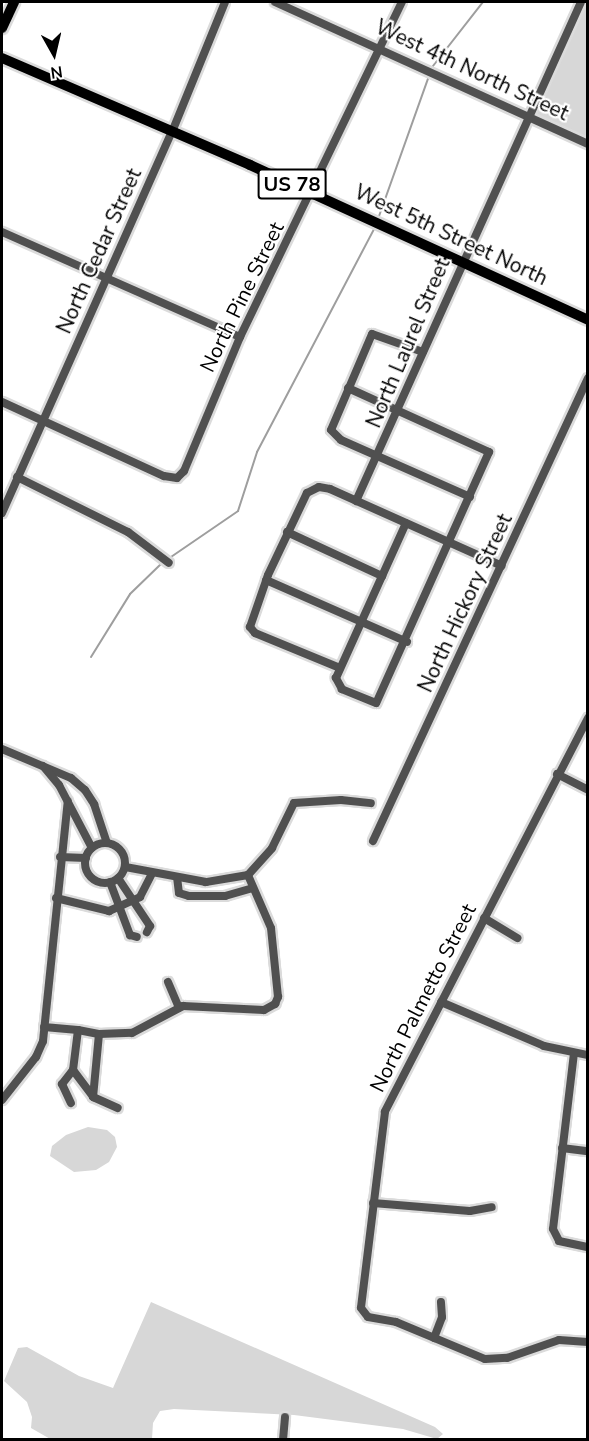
<!DOCTYPE html>
<html>
<head>
<meta charset="utf-8">
<style>
  body { margin:0 }
  #map { position:relative; width:589px; height:1441px; overflow:hidden; background:#fff; font-family:"Nunito Sans",sans-serif }
  div>[style] { position:absolute }
  [style*='--x'] { left:calc(var(--x)*1px); top:calc(var(--y)*1px); width:calc(var(--w)*1px); rotate:calc(var(--a)*1deg) }
  .green>* { inset:0; background:#d7d7d7 }
  .stream>* { height:2px; margin:-1px; padding:0 1px; transform-origin:1px; border-radius:1px; background:#9e9e9e }
  .roads { filter:drop-shadow(2px 0 #dbdbdb) drop-shadow(-2px 0 #dbdbdb) drop-shadow(0 2px #dbdbdb) drop-shadow(0 -2px #dbdbdb) }
  .minor>* { height:8px; margin:-4px; padding:0 4px; transform-origin:4px; border-radius:4px; background:#505050 }
  .minor>.ring { margin:-4px; padding:0; box-sizing:content-box; background:none; border:8px solid #505050; border-radius:50% }
  .major>* { height:10px; margin:-5px; padding:0 5px; transform-origin:5px; border-radius:5px; background:#000 }
  span { translate:-50% -50%; white-space:nowrap; text-align:center; line-height:1.15; -webkit-text-stroke:4.5px #fff; paint-order:stroke }
  .shield-label span { padding:2px 4px; background:#fff; border:2px solid; border-radius:4px; -webkit-text-stroke-width:0 }
  .shield-label { font-size:20px; color:#000; font-weight:700 }
  .street-label { font-size:21px; color:#000 }
  .frame { position:absolute; inset:0; border:3px solid #000; pointer-events:none }
  .north { position:absolute; left:24px; top:24px; width:60px; height:60px; -webkit-text-stroke:4px #fff; paint-order:stroke; rotate:172deg; font-size:16px; font-weight:700; line-height:24px; text-align:center; color:#000 }
  .north::after { content:''; display:block; margin:auto; width:21px; height:27px; background:#000; clip-path:polygon(50% 0,100% 100%,50% 72%,0 100%) }
</style>
</head>
<body>
<div id="map">
  <div class="green">
    <div style="clip-path:polygon(581px 2px,587px 2px,587px 144px,529px 117px)"></div>
    <div style="clip-path:polygon(88px 1127px,107px 1130px,115px 1137px,117px 1147px,109px 1162px,96px 1170px,74px 1172px,50px 1156px,52px 1146px,66px 1135px)"></div>
    <div style="clip-path:polygon(151px 1302px,435px 1427px,443px 1434px,437px 1439px,403px 1429px,294px 1415px,174px 1409px,160px 1411px,153px 1423px,152px 1439px,52px 1440px,31px 1428px,32px 1417px,27px 1402px,4px 1381px,18px 1348px,27px 1347px,79px 1376px,113px 1388px)"></div>
  </div>
  <div class="stream">
    <div style="--x:433;--y:66;--w:81;--a:-52"></div>
    <div style="--x:378;--y:219;--w:152;--a:-70.4"></div>
    <div style="--x:168;--y:559;--w:85;--a:-34.4"></div>
    <div style="--x:238;--y:511;--w:62;--a:-72.1"></div>
    <div style="--x:257;--y:452;--w:254;--a:-62.3"></div>
    <div style="--x:91;--y:657;--w:74;--a:-58.2"></div>
    <div style="--x:130;--y:594;--w:46;--a:-44.1"></div>
  </div>
  <div class="roads">
    <div class="minor">
      <div style="--x:275;--y:2;--w:344;--a:24.4"></div>
      <div style="--x:2;--y:232;--w:260;--a:23.8"></div>
      <div style="--x:423;--y:352;--w:54;--a:-160.6"></div>
      <div style="--x:372;--y:334;--w:104;--a:113.1"></div>
      <div style="--x:331;--y:430;--w:14;--a:45"></div>
      <div style="--x:341;--y:440;--w:141;--a:23.8"></div>
      <div style="--x:348;--y:388;--w:155;--a:24.4"></div>
      <div style="--x:489;--y:452;--w:275;--a:114.2"></div>
      <div style="--x:376;--y:703;--w:37;--a:-158"></div>
      <div style="--x:342;--y:689;--w:13;--a:-119"></div>
      <div style="--x:336;--y:678;--w:170;--a:-65.7"></div>
      <div style="--x:2;--y:402;--w:178;--a:24.6"></div>
      <div style="--x:164;--y:476;--w:13;--a:9"></div>
      <div style="--x:177;--y:478;--w:10;--a:-45"></div>
      <div style="--x:184;--y:471;--w:145;--a:-67.3"></div>
      <div style="--x:240;--y:337;--w:372;--a:-64.2"></div>
      <div style="--x:17;--y:477;--w:124;--a:26.4"></div>
      <div style="--x:128;--y:532;--w:51;--a:37.1"></div>
      <div style="--x:356;--y:501;--w:547;--a:-65.73"></div>
      <div style="--x:2;--y:513;--w:417;--a:-66"></div>
      <div style="--x:172;--y:132;--w:140;--a:-67.8"></div>
      <div style="--x:287;--y:532;--w:105;--a:24.9"></div>
      <div style="--x:266;--y:580;--w:154;--a:23.7"></div>
      <div style="--x:340;--y:668;--w:92;--a:-157.6"></div>
      <div style="--x:255;--y:633;--w:8;--a:-130"></div>
      <div style="--x:250;--y:627;--w:55;--a:-70.9"></div>
      <div style="--x:268;--y:575;--w:91;--a:-64.6"></div>
      <div style="--x:307;--y:493;--w:13;--a:-27"></div>
      <div style="--x:319;--y:487;--w:11;--a:10"></div>
      <div style="--x:330;--y:489;--w:188;--a:24.1"></div>
      <div style="--x:588;--y:718;--w:443;--a:117.3"></div>
      <div style="--x:385;--y:1112;--w:197;--a:97"></div>
      <div style="--x:361;--y:1308;--w:11;--a:52"></div>
      <div style="--x:368;--y:1317;--w:28;--a:10"></div>
      <div style="--x:396;--y:1322;--w:96;--a:22.6"></div>
      <div style="--x:485;--y:1359;--w:22;--a:-3"></div>
      <div style="--x:507;--y:1358;--w:55;--a:-19.1"></div>
      <div style="--x:559;--y:1340;--w:29;--a:4"></div>
      <div style="--x:2;--y:749;--w:75;--a:22.8"></div>
      <div style="--x:71;--y:778;--w:18;--a:41"></div>
      <div style="--x:85;--y:790;--w:17;--a:57"></div>
      <div style="--x:94;--y:804;--w:41;--a:71.6"></div>
      <div style="--x:43;--y:766;--w:25;--a:50"></div>
      <div style="--x:59;--y:785;--w:71;--a:62.4"></div>
      <div style="--x:557;--y:774;--w:35;--a:27"></div>
      <div style="--x:373;--y:841;--w:510;--a:-65.09"></div>
      <div class="ring" style="left:85px;top:843px;width:32px;height:32px"></div>
      <div style="--x:60;--y:857;--w:26;--a:2"></div>
      <div style="--x:248;--y:875;--w:36;--a:-48"></div>
      <div style="--x:272;--y:848;--w:50;--a:-63.9"></div>
      <div style="--x:294;--y:803;--w:47;--a:-3.7"></div>
      <div style="--x:341;--y:800;--w:30;--a:6"></div>
      <div style="--x:177;--y:877;--w:16;--a:83"></div>
      <div style="--x:179;--y:893;--w:10;--a:17"></div>
      <div style="--x:189;--y:896;--w:36;--a:0"></div>
      <div style="--x:225;--y:896;--w:29;--a:-16"></div>
      <div style="--x:118;--y:878;--w:58;--a:56.3"></div>
      <div style="--x:150;--y:926;--w:7;--a:117"></div>
      <div style="--x:110;--y:882;--w:57;--a:69.3"></div>
      <div style="--x:130;--y:935;--w:7;--a:16"></div>
      <div style="--x:56;--y:898;--w:55;--a:13.8"></div>
      <div style="--x:109;--y:911;--w:34;--a:-24"></div>
      <div style="--x:140;--y:897;--w:27;--a:-63"></div>
      <div style="--x:484;--y:918;--w:39;--a:31"></div>
      <div style="--x:168;--y:982;--w:28;--a:67"></div>
      <div style="--x:441;--y:1002;--w:112;--a:23.1"></div>
      <div style="--x:544;--y:1046;--w:45;--a:11.6"></div>
      <div style="--x:44;--y:1027;--w:34;--a:5"></div>
      <div style="--x:78;--y:1030;--w:40;--a:97.1"></div>
      <div style="--x:73;--y:1070;--w:18;--a:128"></div>
      <div style="--x:62;--y:1084;--w:21;--a:65"></div>
      <div style="--x:78;--y:1030;--w:21;--a:11"></div>
      <div style="--x:99;--y:1034;--w:63;--a:95.4"></div>
      <div style="--x:99;--y:1034;--w:33;--a:-2"></div>
      <div style="--x:132;--y:1033;--w:58;--a:-27.9"></div>
      <div style="--x:183;--y:1006;--w:81;--a:2.8"></div>
      <div style="--x:264;--y:1010;--w:13;--a:-29"></div>
      <div style="--x:275;--y:1004;--w:8;--a:-67"></div>
      <div style="--x:278;--y:997;--w:69;--a:-95.8"></div>
      <div style="--x:271;--y:928;--w:58;--a:-113.5"></div>
      <div style="--x:248;--y:875;--w:43;--a:170.5"></div>
      <div style="--x:206;--y:882;--w:82;--a:-169.5"></div>
      <div style="--x:574;--y:1053;--w:177;--a:96.8"></div>
      <div style="--x:553;--y:1229;--w:13;--a:63"></div>
      <div style="--x:559;--y:1241;--w:30;--a:12"></div>
      <div style="--x:73;--y:1070;--w:34;--a:53"></div>
      <div style="--x:93;--y:1097;--w:27;--a:24"></div>
      <div style="--x:2;--y:1100;--w:55;--a:-51.7"></div>
      <div style="--x:36;--y:1057;--w:17;--a:-66"></div>
      <div style="--x:43;--y:1041;--w:241;--a:-84.1"></div>
      <div style="--x:562;--y:1148;--w:26;--a:7"></div>
      <div style="--x:373;--y:1203;--w:97;--a:4.7"></div>
      <div style="--x:470;--y:1211;--w:22;--a:-10"></div>
      <div style="--x:434;--y:1338;--w:22;--a:-69"></div>
      <div style="--x:442;--y:1317;--w:15;--a:-94"></div>
      <div style="--x:283;--y:1440;--w:23;--a:-85"></div>
    </div>
    <div class="major">
      <div style="--x:2;--y:28;--w:29;--a:-65"></div>
      <div style="--x:2;--y:58;--w:270;--a:23.3"></div>
      <div style="--x:250;--y:165;--w:372;--a:24.6"></div>
    </div>
  </div>
  <div class="shield-label">
    <span style="left:292px;top:184px">US 78</span>
  </div>
  <div class="street-label">
    <span style="left:472px;top:70px;rotate:25deg">West 4th North Street</span>
    <span style="left:451px;top:235px;rotate:25deg">West 5th Street North</span>
    <span style="left:99px;top:251px;rotate:-66deg">North Cedar Street</span>
    <span style="left:242px;top:297px;rotate:-64deg">North Pine Street</span>
    <span style="left:408px;top:343px;rotate:-67deg">North Laurel Street</span>
    <span style="left:465px;top:603px;rotate:-65deg">North Hickory Street</span>
    <span style="left:423px;top:998px;rotate:-63deg">North Palmetto Street</span>
  </div>
  <div class="frame"></div>
  <div class="north">N</div>
</div>
</body>
</html>
